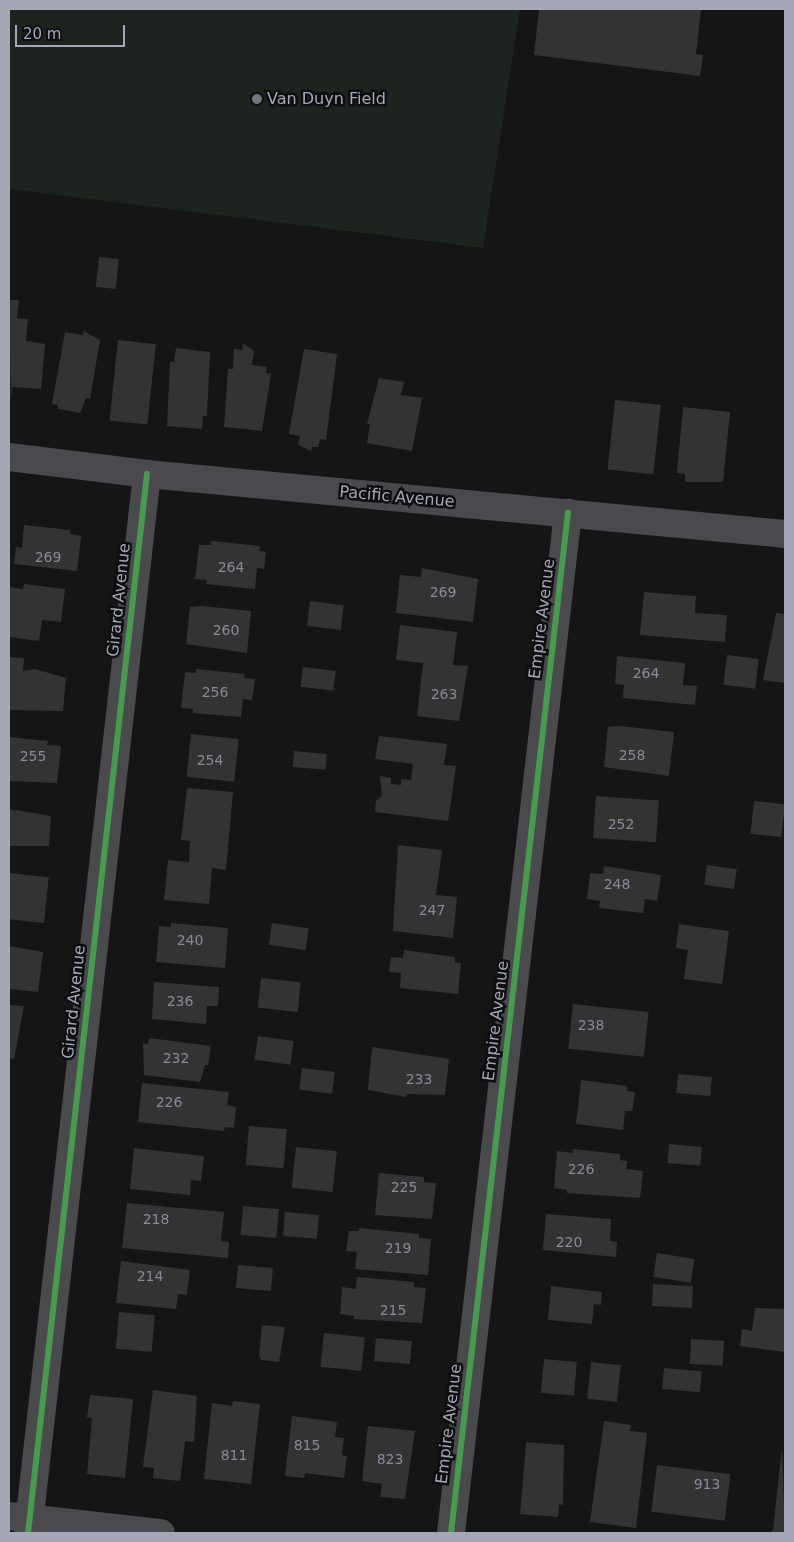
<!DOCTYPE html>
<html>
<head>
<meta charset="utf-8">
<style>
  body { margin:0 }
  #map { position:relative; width:794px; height:1542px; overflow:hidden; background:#151515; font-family:"DejaVu Sans",sans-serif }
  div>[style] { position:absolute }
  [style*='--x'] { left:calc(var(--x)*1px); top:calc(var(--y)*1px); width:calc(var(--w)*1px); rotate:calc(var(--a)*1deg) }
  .green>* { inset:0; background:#1d241f }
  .building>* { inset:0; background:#333334; transform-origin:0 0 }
  .street>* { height:28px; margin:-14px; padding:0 14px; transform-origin:14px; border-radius:14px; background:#49494e }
  .cycleway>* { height:6px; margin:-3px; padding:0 3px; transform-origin:3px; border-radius:3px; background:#469c4c }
  .dots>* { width:14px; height:14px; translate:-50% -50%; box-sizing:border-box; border:2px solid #0f0f11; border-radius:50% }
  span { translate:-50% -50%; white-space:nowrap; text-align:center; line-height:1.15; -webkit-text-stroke:5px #0f0f11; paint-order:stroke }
  .number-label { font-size:14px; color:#888a96 }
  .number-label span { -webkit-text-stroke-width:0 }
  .poi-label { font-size:16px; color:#a5a7b7 }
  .left { translate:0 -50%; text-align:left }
  .street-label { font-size:16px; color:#a5a7b7 }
  .frame { position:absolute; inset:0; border:10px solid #a5a7b7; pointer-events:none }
  .scale { position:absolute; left:15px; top:25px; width:110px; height:22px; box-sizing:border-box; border:2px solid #a5a7b7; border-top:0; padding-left:6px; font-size:15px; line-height:18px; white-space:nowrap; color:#a5a7b7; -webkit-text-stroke:4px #0f0f11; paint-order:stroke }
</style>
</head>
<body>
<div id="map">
  <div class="green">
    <div style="clip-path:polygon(9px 9px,520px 9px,483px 248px,9px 189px)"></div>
  </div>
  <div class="building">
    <div style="clip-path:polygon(539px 9px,701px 9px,696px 54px,703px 55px,700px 76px,534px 55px)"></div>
    <div style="left:99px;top:257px;width:20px;height:30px;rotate:6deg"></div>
    <div style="clip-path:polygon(9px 300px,19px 300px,17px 318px,28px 319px,26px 341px,45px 344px,41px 389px,12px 387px,11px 399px)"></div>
    <div style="clip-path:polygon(84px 331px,100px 340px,90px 399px,86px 398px,80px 413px,58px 409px,58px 405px,52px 404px,65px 332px,83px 335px)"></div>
    <div style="left:118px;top:340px;width:38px;height:81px;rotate:6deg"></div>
    <div style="clip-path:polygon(243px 343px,254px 351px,252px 365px,267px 367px,266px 373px,271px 374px,262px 431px,224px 427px,228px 369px,233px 369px,234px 349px,242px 350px)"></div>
    <div style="clip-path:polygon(176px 348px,210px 352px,207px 416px,203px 416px,202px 429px,167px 426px,170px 362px,174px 362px)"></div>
    <div style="clip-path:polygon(304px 349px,337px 354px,326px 440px,320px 439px,318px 447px,312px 447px,311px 451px,298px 445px,300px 436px,289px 434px)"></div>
    <div style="clip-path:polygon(379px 378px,404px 382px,401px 395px,422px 398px,412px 451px,367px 443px,370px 424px,367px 424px)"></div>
    <div style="left:615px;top:400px;width:46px;height:70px;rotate:6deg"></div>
    <div style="clip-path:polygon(683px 407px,730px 412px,723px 482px,685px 482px,685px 474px,677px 473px)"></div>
    <div style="clip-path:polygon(24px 525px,71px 530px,70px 534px,81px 536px,77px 571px,14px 564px,16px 547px,22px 548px)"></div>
    <div style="clip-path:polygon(211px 541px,260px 546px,259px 551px,266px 552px,264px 569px,257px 568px,255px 589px,206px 584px,207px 580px,195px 579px,199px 545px,211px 545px)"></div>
    <div style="clip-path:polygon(422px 568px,478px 579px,473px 622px,396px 613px,400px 575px,421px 577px)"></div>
    <div style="clip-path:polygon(24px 584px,65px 589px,61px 622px,42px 620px,39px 641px,9px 637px,9px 587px,23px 589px)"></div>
    <div style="clip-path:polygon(644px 592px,696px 596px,695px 613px,727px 615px,725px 642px,640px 635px)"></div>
    <div style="left:310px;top:601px;width:34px;height:25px;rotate:7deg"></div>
    <div style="clip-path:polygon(202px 606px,251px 611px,247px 653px,186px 644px,190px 607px)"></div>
    <div style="clip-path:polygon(776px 613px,785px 614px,785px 683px,763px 680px)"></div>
    <div style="clip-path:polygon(400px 625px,457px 632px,453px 665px,468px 666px,459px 721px,417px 716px,423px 663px,396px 660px)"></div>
    <div style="left:727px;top:655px;width:32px;height:30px;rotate:7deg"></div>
    <div style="clip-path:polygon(617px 656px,685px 663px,683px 685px,697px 686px,695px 705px,623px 698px,624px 685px,615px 684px)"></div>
    <div style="clip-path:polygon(9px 657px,24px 658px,23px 671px,35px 669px,66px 678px,63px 711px,9px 710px)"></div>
    <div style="left:303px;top:667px;width:33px;height:20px;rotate:7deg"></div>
    <div style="clip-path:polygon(196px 669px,245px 674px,244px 678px,255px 679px,252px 700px,243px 699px,241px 717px,193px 713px,193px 709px,181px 708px,185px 672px,196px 673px)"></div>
    <div style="clip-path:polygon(620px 726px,674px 732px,669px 776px,604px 767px,608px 727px)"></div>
    <div style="left:191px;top:734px;width:48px;height:43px;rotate:6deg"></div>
    <div style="clip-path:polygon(379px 736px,447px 744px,444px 765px,456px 766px,448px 821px,375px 812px,376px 801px,382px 796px,380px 776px,391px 778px,391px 784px,401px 785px,401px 779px,411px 780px,413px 764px,375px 759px)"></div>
    <div style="clip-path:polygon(9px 737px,48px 741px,47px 745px,61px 746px,57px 783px,9px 781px)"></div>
    <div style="left:294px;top:751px;width:33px;height:16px;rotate:5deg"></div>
    <div style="clip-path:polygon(187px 788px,233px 792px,226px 870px,212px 868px,209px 904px,164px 900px,168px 860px,189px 862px,190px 841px,181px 840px)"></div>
    <div style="left:596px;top:796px;width:63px;height:42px;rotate:4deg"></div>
    <div style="left:754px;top:801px;width:31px;height:33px;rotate:6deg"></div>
    <div style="clip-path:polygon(9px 809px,51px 816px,49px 846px,9px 846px)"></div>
    <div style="clip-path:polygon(398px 845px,442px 850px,436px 895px,457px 897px,453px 938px,393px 931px)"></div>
    <div style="left:707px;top:865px;width:30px;height:20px;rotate:8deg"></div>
    <div style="clip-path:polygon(604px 866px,661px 875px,657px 901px,645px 899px,643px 913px,599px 908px,600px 901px,587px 899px,590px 873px,603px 874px)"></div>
    <div style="left:9px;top:873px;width:40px;height:46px;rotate:6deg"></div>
    <div style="clip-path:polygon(171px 923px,228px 928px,225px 968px,156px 962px,159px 926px,171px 927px)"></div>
    <div style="left:272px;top:923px;width:37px;height:22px;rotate:8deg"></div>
    <div style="clip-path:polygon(679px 924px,729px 931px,722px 984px,684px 979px,688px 950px,676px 948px)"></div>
    <div style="clip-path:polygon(9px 946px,43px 952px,38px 992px,9px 989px)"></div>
    <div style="clip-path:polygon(404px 950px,455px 957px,455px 962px,461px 963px,458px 994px,400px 988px,401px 973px,389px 972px,391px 957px,403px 958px)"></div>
    <div style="left:261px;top:978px;width:40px;height:30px;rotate:6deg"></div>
    <div style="clip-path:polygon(154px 982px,219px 987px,218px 1006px,207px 1006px,206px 1024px,152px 1019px)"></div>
    <div style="left:573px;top:1004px;width:76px;height:45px;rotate:6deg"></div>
    <div style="clip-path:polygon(9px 1005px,24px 1006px,14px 1059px,9px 1058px)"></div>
    <div style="left:258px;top:1036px;width:36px;height:24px;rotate:8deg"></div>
    <div style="clip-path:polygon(149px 1038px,211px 1046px,208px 1065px,205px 1065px,200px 1082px,144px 1075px,143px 1044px,148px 1044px)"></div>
    <div style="clip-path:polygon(372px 1047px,449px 1059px,445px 1095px,407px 1094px,406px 1097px,368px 1090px)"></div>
    <div style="left:302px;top:1068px;width:33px;height:22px;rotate:7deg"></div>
    <div style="left:678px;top:1074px;width:34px;height:19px;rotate:5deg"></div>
    <div style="clip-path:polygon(581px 1080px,627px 1086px,627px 1091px,635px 1092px,632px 1111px,625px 1111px,623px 1130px,576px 1124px)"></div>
    <div style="clip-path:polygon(142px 1083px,229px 1092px,227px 1105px,236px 1107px,234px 1128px,225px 1127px,224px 1131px,138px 1122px)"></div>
    <div style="left:249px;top:1126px;width:38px;height:39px;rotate:5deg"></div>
    <div style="left:669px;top:1144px;width:33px;height:19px;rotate:5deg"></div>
    <div style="left:296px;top:1147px;width:41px;height:41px;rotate:6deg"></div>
    <div style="clip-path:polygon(134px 1148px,204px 1156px,201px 1181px,191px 1180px,190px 1195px,130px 1189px)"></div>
    <div style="clip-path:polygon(573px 1149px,620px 1154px,620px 1160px,627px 1161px,626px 1169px,643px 1171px,640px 1198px,567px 1193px,567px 1190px,554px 1188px,557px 1151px,573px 1153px)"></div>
    <div style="clip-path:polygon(379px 1173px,424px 1177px,424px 1182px,436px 1183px,432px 1219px,375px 1215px)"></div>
    <div style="clip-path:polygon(127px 1203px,224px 1212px,221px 1241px,229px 1242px,228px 1258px,122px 1248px)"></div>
    <div style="left:243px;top:1206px;width:36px;height:29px;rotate:5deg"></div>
    <div style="left:285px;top:1212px;width:34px;height:24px;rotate:5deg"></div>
    <div style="clip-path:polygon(546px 1214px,611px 1219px,610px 1241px,617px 1242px,616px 1257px,543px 1250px)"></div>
    <div style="clip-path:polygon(359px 1228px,419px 1234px,419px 1238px,431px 1239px,428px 1275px,355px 1269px,357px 1252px,346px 1251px,349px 1231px,359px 1231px)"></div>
    <div style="left:657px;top:1253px;width:38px;height:24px;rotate:9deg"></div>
    <div style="clip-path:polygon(121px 1261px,190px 1270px,187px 1295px,178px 1294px,176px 1309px,116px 1303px)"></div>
    <div style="left:238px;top:1265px;width:35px;height:23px;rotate:5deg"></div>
    <div style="clip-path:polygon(357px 1277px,414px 1282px,414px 1287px,426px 1288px,422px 1323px,353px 1319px,354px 1316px,340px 1314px,342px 1287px,356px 1289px)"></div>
    <div style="left:653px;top:1284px;width:40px;height:22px;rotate:3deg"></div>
    <div style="clip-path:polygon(551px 1286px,602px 1292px,601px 1305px,594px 1304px,592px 1324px,548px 1320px)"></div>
    <div style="clip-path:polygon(755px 1308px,785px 1309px,785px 1352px,740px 1346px,742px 1329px,752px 1331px)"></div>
    <div style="left:119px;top:1312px;width:36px;height:37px;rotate:5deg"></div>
    <div style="clip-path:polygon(262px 1325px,285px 1327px,279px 1362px,261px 1360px,259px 1355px)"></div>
    <div style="left:324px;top:1333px;width:41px;height:34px;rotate:6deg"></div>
    <div style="left:376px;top:1338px;width:36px;height:23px;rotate:5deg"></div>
    <div style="left:691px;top:1339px;width:33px;height:25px;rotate:3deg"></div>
    <div style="left:544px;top:1359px;width:33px;height:34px;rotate:5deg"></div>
    <div style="left:591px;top:1362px;width:30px;height:37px;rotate:6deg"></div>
    <div style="left:664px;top:1368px;width:38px;height:21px;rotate:5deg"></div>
    <div style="clip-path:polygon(153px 1390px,197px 1396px,194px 1442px,185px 1441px,180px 1481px,153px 1478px,154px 1468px,143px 1467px)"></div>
    <div style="clip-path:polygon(90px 1395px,133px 1399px,125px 1478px,87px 1474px,92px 1418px,87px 1418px)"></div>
    <div style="clip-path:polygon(233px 1401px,260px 1404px,251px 1484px,204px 1479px,212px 1403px,232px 1406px)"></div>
    <div style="clip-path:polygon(292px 1416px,337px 1422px,335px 1437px,344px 1438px,342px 1455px,347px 1456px,344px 1478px,305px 1473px,304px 1478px,285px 1476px)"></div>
    <div style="clip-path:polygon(604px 1421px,631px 1425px,630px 1431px,647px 1433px,636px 1528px,590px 1522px)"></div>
    <div style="clip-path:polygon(368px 1426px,415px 1431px,405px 1499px,380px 1497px,382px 1484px,362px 1481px)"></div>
    <div style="clip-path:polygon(526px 1442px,564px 1445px,563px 1505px,559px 1504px,558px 1517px,520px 1514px)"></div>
    <div style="clip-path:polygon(782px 1447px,785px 1533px,770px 1533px,773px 1530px)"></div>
    <div style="left:657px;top:1465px;width:74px;height:47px;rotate:7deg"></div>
  </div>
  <div class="street">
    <div style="--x:9;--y:457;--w:139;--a:7"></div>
    <div style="--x:147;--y:474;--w:641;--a:5.37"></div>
    <div style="--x:9;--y:1516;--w:153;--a:6.4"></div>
    <div style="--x:28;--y:1533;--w:1066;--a:-83.59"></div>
    <div style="--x:451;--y:1533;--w:1027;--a:-83.46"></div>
  </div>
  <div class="cycleway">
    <div style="--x:28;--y:1533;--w:1066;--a:-83.59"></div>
    <div style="--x:451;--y:1533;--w:1027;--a:-83.46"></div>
  </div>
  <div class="dots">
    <div style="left:257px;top:99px;background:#73747e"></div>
  </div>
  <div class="number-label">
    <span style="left:48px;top:557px">269</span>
    <span style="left:231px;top:567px">264</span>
    <span style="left:443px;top:592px">269</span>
    <span style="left:226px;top:630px">260</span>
    <span style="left:646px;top:673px">264</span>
    <span style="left:215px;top:692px">256</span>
    <span style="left:444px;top:694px">263</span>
    <span style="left:632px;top:755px">258</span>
    <span style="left:33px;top:756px">255</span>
    <span style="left:210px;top:760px">254</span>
    <span style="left:621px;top:824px">252</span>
    <span style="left:617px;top:884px">248</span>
    <span style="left:432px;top:910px">247</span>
    <span style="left:190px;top:940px">240</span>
    <span style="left:180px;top:1001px">236</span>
    <span style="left:591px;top:1025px">238</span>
    <span style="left:176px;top:1058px">232</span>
    <span style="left:419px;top:1079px">233</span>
    <span style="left:169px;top:1102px">226</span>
    <span style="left:581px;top:1169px">226</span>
    <span style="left:404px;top:1187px">225</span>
    <span style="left:156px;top:1219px">218</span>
    <span style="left:569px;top:1242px">220</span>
    <span style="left:398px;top:1248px">219</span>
    <span style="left:150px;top:1276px">214</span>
    <span style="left:393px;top:1310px">215</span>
    <span style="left:307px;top:1445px">815</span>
    <span style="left:234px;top:1455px">811</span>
    <span style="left:390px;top:1459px">823</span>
    <span style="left:707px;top:1484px">913</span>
  </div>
  <div class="poi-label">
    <span class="left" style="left:267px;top:99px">Van Duyn Field</span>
  </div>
  <div class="street-label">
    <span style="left:397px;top:497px;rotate:5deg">Pacific Avenue</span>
    <span style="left:119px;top:600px;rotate:-84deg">Girard Avenue</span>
    <span style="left:542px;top:619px;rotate:-83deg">Empire Avenue</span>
    <span style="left:74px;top:1002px;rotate:-84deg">Girard Avenue</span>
    <span style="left:496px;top:1021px;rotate:-83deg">Empire Avenue</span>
    <span style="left:449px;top:1424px;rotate:-83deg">Empire Avenue</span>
  </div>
  <div class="frame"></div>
  <div class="scale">20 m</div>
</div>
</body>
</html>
